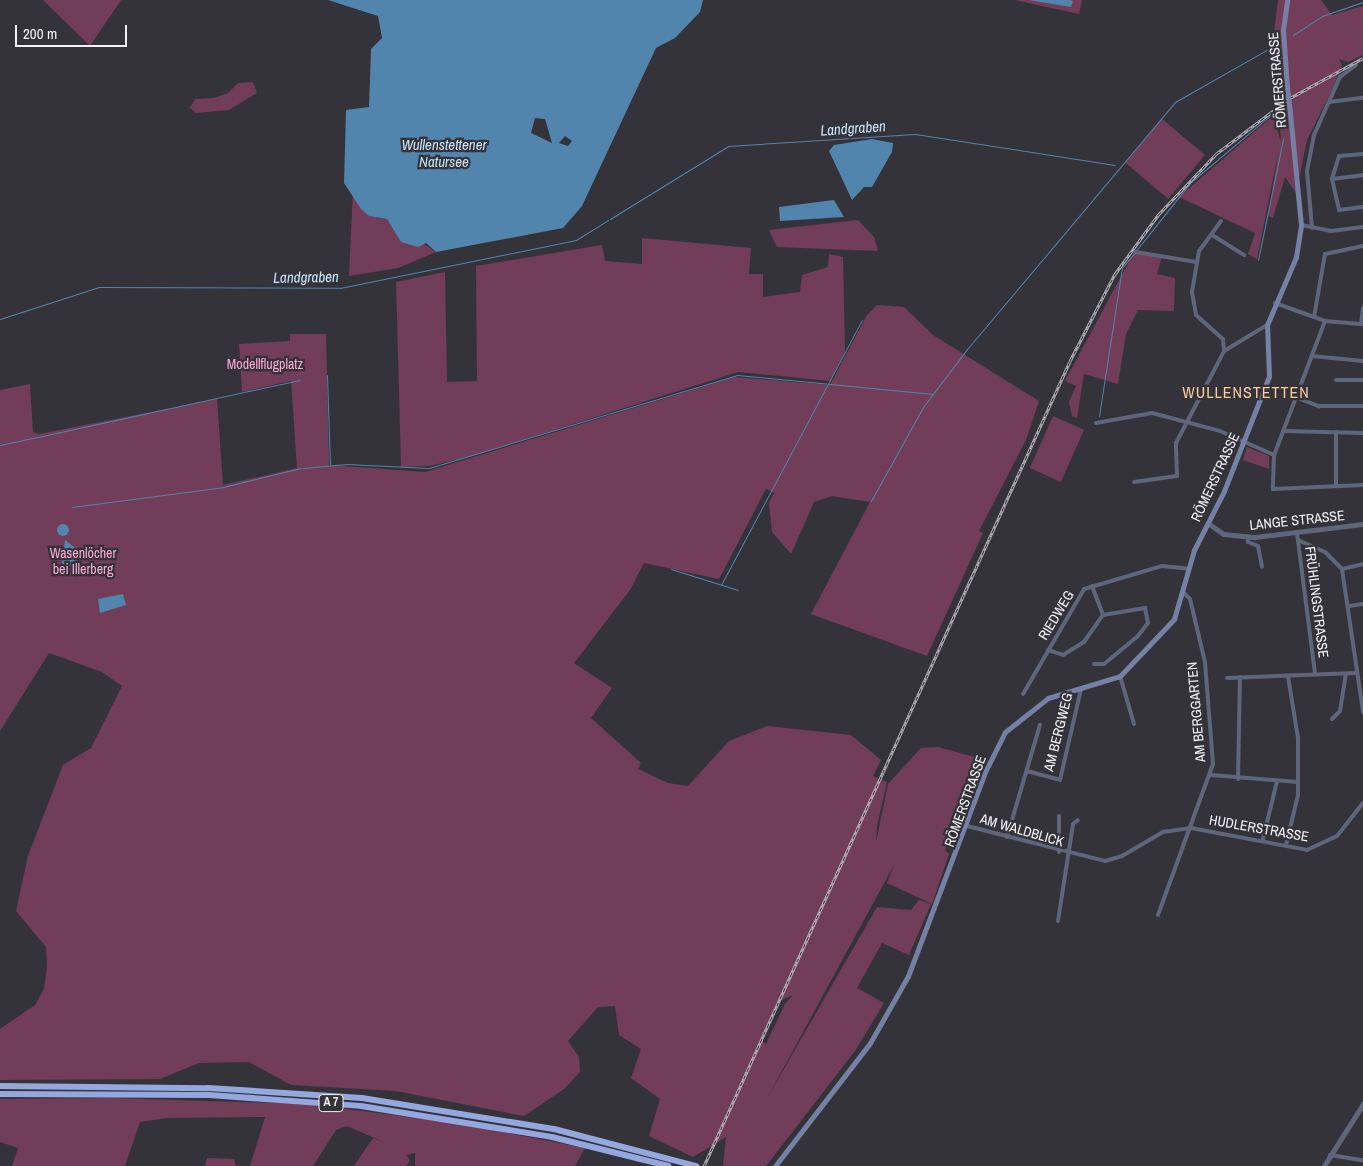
<!DOCTYPE html>
<html>
<head>
<meta charset="utf-8">
<style>
  body { margin:0 }
  #map { position:relative; width:1363px; height:1166px; overflow:hidden; background:#35333a; font-family:"Archivo Narrow",sans-serif }
  div>[style] { position:absolute }
  [style*='--x'] { left:calc(var(--x)*1px); top:calc(var(--y)*1px); width:calc(var(--w)*1px); rotate:calc(var(--a)*1deg) }
  .green>* { inset:0; background:#723d59; transform-origin:0 0 }
  .water>* { inset:0; background:#5185ad }
  .round { border-radius:50% }
  .stream>* { height:1px; margin:-0.5px; padding:0 0.5px; transform-origin:0.5px; border-radius:0.5px; background:#5185ad }
  .minor>* { height:4px; margin:-2px; padding:0 2px; transform-origin:2px; border-radius:2px; background:#5e667c }
  .tertiary>* { height:4.5px; margin:-2.25px; padding:0 2.25px; transform-origin:2.25px; border-radius:2.25px; background:#5e667c }
  .secondary>* { height:5px; margin:-2.5px; padding:0 2.5px; transform-origin:2.5px; border-radius:2.5px; background:#7481a4 }
  .motorway>* { height:6px; margin:-3px; padding:0 3px; transform-origin:3px; border-radius:3px; background:#94a8df }
  .rail>* { height:3px; margin-top:-1.5px; transform-origin:0; background:repeating-linear-gradient(90deg,#35333a 0 4px,#b4b2b8 0 8px); box-sizing:border-box; border-block:1px solid #b4b2b8 }
  .secondary-bridge>* { height:5px; margin:-2.5px; padding:0 2.5px; transform-origin:2.5px; border-radius:2.5px; background:#7481a4 }
  span { translate:-50% -50%; white-space:nowrap; text-align:center; line-height:1.15; -webkit-text-stroke:4.5px #35333a; paint-order:stroke }
  .shield-label span { padding:1px 4px; background:#35333a; border:1px solid; border-radius:4px; -webkit-text-stroke-width:0 }
  .shield-label { font-size:12px; color:#f3f2f7; font-weight:700 }
  .street-label { font-size:14px; color:#f3f2f7 }
  .park-label { font-size:14px; color:#fda8d4 }
  .water-label { font-size:15px; color:#c6e3fb; font-style:italic }
  .quarter-label { font-size:16px; color:#fbcc9e; letter-spacing:1px }
  .scale { position:absolute; left:15px; top:25px; width:112px; height:22px; box-sizing:border-box; border:2px solid #f3f2f7; border-top:0; padding-left:6px; font-size:15px; line-height:18px; white-space:nowrap; color:#f3f2f7; -webkit-text-stroke:4px #35333a; paint-order:stroke }
</style>
</head>
<body>
<div id="map">
  <div class="green">
    <div style="clip-path:polygon(43px 0,121px 0,90px 46px)"></div>
    <div style="clip-path:polygon(1015px 0,1082px 0,1079px 14px)"></div>
    <div style="clip-path:polygon(1278px 0,1321px 0,1332px 15px,1363px 6px,1363px 55px,1348px 62px,1339px 59px,1342px 65px,1333px 88px,1307px 140px,1296px 193px,1285px 177px,1273px 218px,1268px 216px,1279px 149px,1257px 259px,1248px 254px,1255px 233px,1179px 197px,1273px 116px,1281px 142px,1274px 33px)"></div>
    <div style="clip-path:polygon(253px 82px,257px 93px,229px 110px,196px 113px,190px 108px,195px 99px,214px 98px,228px 93px,238px 83px)"></div>
    <div style="left:1162px;top:119px;width:56px;height:57px;rotate:40deg"></div>
    <div style="clip-path:polygon(353px 190px,369px 216px,387px 219px,436px 252px,398px 268px,349px 276px)"></div>
    <div style="clip-path:polygon(858px 220px,874px 237px,878px 251px,777px 247px,769px 230px)"></div>
    <div style="clip-path:polygon(642px 238px,751px 248px,749px 274px,763px 274px,763px 297px,800px 292px,802px 275px,828px 267px,829px 254px,843px 257px,845px 353px,830px 381px,738px 372px,469px 457px,429px 466px,401px 467px,396px 282px,445px 272px,447px 382px,477px 381px,476px 266px,602px 245px,605px 261px,642px 264px)"></div>
    <div style="clip-path:polygon(1134px 252px,1162px 256px,1157px 274px,1175px 278px,1174px 311px,1138px 310px,1126px 334px,1118px 384px,1084px 374px,1077px 418px,1072px 416px,1069px 402px,1076px 386px,1065px 381px)"></div>
    <div style="clip-path:polygon(evenodd,877px 305px,904px 307px,933px 335px,1039px 401px,1026px 440px,979px 531px,983px 533px,927px 656px,811px 614px,870px 502px,832px 496px,814px 502px,791px 554px,772px 532px,769px 503px,774px 493px,766px 489px,719px 579px,644px 563px,630px 590px,574px 663px,612px 688px,591px 718px,641px 763px,638px 769px,668px 783px,688px 786px,729px 741px,767px 726px,851px 735px,881px 760px,873px 776px,887px 782px,877px 826px,876px 842px,888px 784px,921px 748px,938px 747px,978px 758px,945px 850px,949px 854px,932px 904px,887px 883px,894px 865px,766px 1100px,877px 907px,911px 910px,919px 900px,931px 904px,909px 955px,882px 943px,857px 988px,884px 1003px,855px 1051px,766px 1166px,723px 1166px,726px 1137px,693px 1157px,649px 1136px,660px 1099px,631px 1078px,641px 1049px,619px 1035px,615px 1006px,598px 1007px,568px 1041px,579px 1057px,580px 1072px,564px 1089px,524px 1116px,396px 1091px,291px 1085px,249px 1062px,199px 1063px,160px 1079px,0 1080px,0 1029px,35px 1005px,44px 989px,47px 966px,46px 947px,16px 911px,28px 856px,63px 765px,91px 748px,122px 686px,102px 672px,49px 653px,0 731px,0 390px,30px 384px,33px 432px,39px 434px,217px 399px,223px 485px,297px 468px,291px 381px,242px 392px,239px 344px,290px 341px,290px 334px,326px 334px,329px 465px,425px 472px,735px 377px,830px 385px,867px 315px,877px 305px,793px 995px,785px 1004px,766px 1044px,762px 1041px,779px 1001px,793px 995px)"></div>
    <div style="left:1053px;top:416px;width:34px;height:57px;rotate:24deg"></div>
    <div style="clip-path:polygon(1247px 447px,1269px 456px,1269px 469px,1243px 460px)"></div>
    <div style="clip-path:polygon(111px 1098px,308px 1104px,457px 1123px,585px 1148px,575px 1166px,415px 1166px,415px 1153px,406px 1155px,410px 1160px,406px 1166px,354px 1166px,373px 1138px,386px 1143px,347px 1126px,336px 1130px,313px 1166px,250px 1166px,265px 1117px,167px 1118px,140px 1122px,125px 1166px,12px 1166px,18px 1148px,0 1142px,0 1099px)"></div>
    <div style="clip-path:polygon(207px 1158px,234px 1159px,236px 1166px,205px 1166px)"></div>
  </div>
  <div class="water">
    <div style="clip-path:polygon(evenodd,328px 0,703px 0,700px 12px,675px 38px,656px 48px,582px 206px,563px 228px,436px 252px,426px 243px,418px 247px,401px 242px,387px 219px,369px 216px,361px 209px,344px 183px,346px 110px,369px 107px,371px 49px,382px 38px,378px 16px,328px 0,535px 118px,545px 119px,552px 143px,531px 133px,535px 118px,328px 0,565px 136px,572px 141px,568px 146px,559px 143px,565px 136px)"></div>
    <div style="clip-path:polygon(1029px 0,1070px 0,1073px 1px,1071px 7px)"></div>
    <div style="clip-path:polygon(872px 139px,893px 143px,892px 152px,872px 187px,864px 187px,852px 200px,829px 151px,834px 145px)"></div>
    <div style="clip-path:polygon(834px 200px,844px 217px,780px 221px,779px 207px)"></div>
    <div class="round" style="left:57px;top:524px;width:12px;height:12px"></div>
    <div style="clip-path:polygon(65px 540px,79px 551px,76px 567px,62px 565px)"></div>
    <div style="clip-path:polygon(123px 594px,126px 605px,100px 613px,98px 599px)"></div>
  </div>
  <div class="stream">
    <div style="--x:1293;--y:35;--w:35;--a:-33"></div>
    <div style="--x:1322;--y:16;--w:43;--a:-18.9"></div>
    <div style="--x:610;--y:219;--w:139;--a:-31.7"></div>
    <div style="--x:728;--y:146;--w:187;--a:-3.7"></div>
    <div style="--x:915;--y:134;--w:202;--a:8.8"></div>
    <div style="--x:1258;--y:260;--w:124;--a:-78.3"></div>
    <div style="--x:0;--y:319;--w:104;--a:-17.9"></div>
    <div style="--x:99;--y:287;--w:241;--a:0.2"></div>
    <div style="--x:340;--y:288;--w:241;--a:-11.5"></div>
    <div style="--x:576;--y:240;--w:38;--a:-32"></div>
    <div style="--x:327;--y:375;--w:89;--a:88.1"></div>
    <div style="--x:1099;--y:416;--w:150;--a:-81.2"></div>
    <div style="--x:1122;--y:268;--w:110;--a:-51.3"></div>
    <div style="--x:1191;--y:182;--w:106;--a:-40"></div>
    <div style="--x:38;--y:437;--w:268;--a:-12.3"></div>
    <div style="--x:0;--y:445;--w:38;--a:-12"></div>
    <div style="--x:303;--y:468;--w:44;--a:-5.2"></div>
    <div style="--x:347;--y:464;--w:81;--a:2.8"></div>
    <div style="--x:429;--y:468;--w:322;--a:-16.8"></div>
    <div style="--x:737;--y:375;--w:197;--a:5.5"></div>
    <div style="--x:871;--y:501;--w:107;--a:-61"></div>
    <div style="--x:923;--y:407;--w:74;--a:-52.7"></div>
    <div style="--x:968;--y:348;--w:322;--a:-49.9"></div>
    <div style="--x:1175;--y:102;--w:109;--a:-29.6"></div>
    <div style="--x:72;--y:507;--w:152;--a:-7.5"></div>
    <div style="--x:223;--y:487;--w:80;--a:-13.7"></div>
    <div style="--x:671;--y:569;--w:70;--a:17.4"></div>
    <div style="--x:721;--y:585;--w:300;--a:-62"></div>
  </div>
  <div class="minor">
    <div style="--x:1329;--y:102;--w:34;--a:-7"></div>
    <div style="--x:1363;--y:154;--w:24;--a:175"></div>
    <div style="--x:1339;--y:156;--w:24;--a:107"></div>
    <div style="--x:1332;--y:179;--w:32;--a:77"></div>
    <div style="--x:1339;--y:210;--w:24;--a:-7"></div>
    <div style="--x:1332;--y:179;--w:31;--a:-7"></div>
    <div style="--x:1221;--y:221;--w:37;--a:126"></div>
    <div style="--x:1199;--y:251;--w:42;--a:99.7"></div>
    <div style="--x:1192;--y:292;--w:23;--a:80"></div>
    <div style="--x:1196;--y:315;--w:36;--a:42"></div>
    <div style="--x:1223;--y:339;--w:12;--a:85"></div>
    <div style="--x:1301;--y:225;--w:31;--a:11"></div>
    <div style="--x:1331;--y:231;--w:32;--a:-7"></div>
    <div style="--x:1312;--y:228;--w:57;--a:-95"></div>
    <div style="--x:1307;--y:171;--w:37;--a:-79"></div>
    <div style="--x:1314;--y:135;--w:64;--a:-65.9"></div>
    <div style="--x:1340;--y:77;--w:20;--a:-37"></div>
    <div style="--x:1212;--y:235;--w:38;--a:32"></div>
    <div style="--x:1136;--y:252;--w:61;--a:9.5"></div>
    <div style="--x:1275;--y:303;--w:53;--a:19.8"></div>
    <div style="--x:1325;--y:321;--w:38;--a:5"></div>
    <div style="--x:1314;--y:317;--w:64;--a:-80.1"></div>
    <div style="--x:1325;--y:254;--w:39;--a:-12"></div>
    <div style="--x:1325;--y:321;--w:143;--a:110.8"></div>
    <div style="--x:1274;--y:455;--w:34;--a:92"></div>
    <div style="--x:1273;--y:489;--w:90;--a:-2.5"></div>
    <div style="--x:1361;--y:324;--w:16;--a:-83"></div>
    <div style="--x:1312;--y:356;--w:51;--a:5.6"></div>
    <div style="--x:1336;--y:380;--w:27;--a:0"></div>
    <div style="--x:1295;--y:397;--w:26;--a:21"></div>
    <div style="--x:1319;--y:406;--w:44;--a:0"></div>
    <div style="--x:1096;--y:423;--w:57;--a:-10.1"></div>
    <div style="--x:1152;--y:413;--w:70;--a:14.8"></div>
    <div style="--x:1220;--y:431;--w:59;--a:24"></div>
    <div style="--x:1283;--y:431;--w:80;--a:1.4"></div>
    <div style="--x:1134;--y:482;--w:43;--a:-7.9"></div>
    <div style="--x:1177;--y:476;--w:33;--a:-92"></div>
    <div style="--x:1176;--y:443;--w:104;--a:-62.4"></div>
    <div style="--x:1224;--y:351;--w:50;--a:-31.2"></div>
    <div style="--x:1336;--y:486;--w:54;--a:-90"></div>
    <div style="--x:1297;--y:533;--w:142;--a:82.7"></div>
    <div style="--x:1248;--y:536;--w:6;--a:90"></div>
    <div style="--x:1248;--y:542;--w:11;--a:22"></div>
    <div style="--x:1258;--y:546;--w:21;--a:79"></div>
    <div style="--x:1298;--y:540;--w:30;--a:24"></div>
    <div style="--x:1325;--y:552;--w:24;--a:45"></div>
    <div style="--x:1342;--y:569;--w:145;--a:81.6"></div>
    <div style="--x:1342;--y:569;--w:22;--a:-13"></div>
    <div style="--x:1092;--y:586;--w:31;--a:69"></div>
    <div style="--x:1349;--y:606;--w:14;--a:-8"></div>
    <div style="--x:1048;--y:650;--w:16;--a:18"></div>
    <div style="--x:1063;--y:655;--w:25;--a:-32"></div>
    <div style="--x:1084;--y:642;--w:33;--a:-55"></div>
    <div style="--x:1103;--y:615;--w:43;--a:-9.5"></div>
    <div style="--x:1145;--y:608;--w:15;--a:79"></div>
    <div style="--x:1148;--y:623;--w:16;--a:128"></div>
    <div style="--x:1138;--y:636;--w:44;--a:140.5"></div>
    <div style="--x:1104;--y:664;--w:10;--a:180"></div>
    <div style="--x:1120;--y:676;--w:50;--a:73.7"></div>
    <div style="--x:1227;--y:678;--w:129;--a:-2.2"></div>
    <div style="--x:1023;--y:694;--w:121;--a:-59.8"></div>
    <div style="--x:1084;--y:589;--w:81;--a:-16.4"></div>
    <div style="--x:1162;--y:566;--w:27;--a:6"></div>
    <div style="--x:1332;--y:719;--w:11;--a:-45"></div>
    <div style="--x:1340;--y:711;--w:37;--a:-81"></div>
    <div style="--x:1027;--y:771;--w:34;--a:15"></div>
    <div style="--x:1060;--y:780;--w:93;--a:-77"></div>
    <div style="--x:1211;--y:775;--w:87;--a:4.6"></div>
    <div style="--x:1238;--y:779;--w:102;--a:-88.9"></div>
    <div style="--x:1059;--y:816;--w:36;--a:90"></div>
    <div style="--x:967;--y:826;--w:142;--a:14.2"></div>
    <div style="--x:1105;--y:861;--w:18;--a:-16"></div>
    <div style="--x:1122;--y:856;--w:48;--a:-30.3"></div>
    <div style="--x:1163;--y:832;--w:28;--a:-8"></div>
    <div style="--x:1191;--y:828;--w:118;--a:10.7"></div>
    <div style="--x:1307;--y:850;--w:33;--a:-25"></div>
    <div style="--x:1337;--y:836;--w:42;--a:-51.8"></div>
    <div style="--x:1007;--y:837;--w:117;--a:-73.6"></div>
    <div style="--x:1263;--y:839;--w:60;--a:-76.4"></div>
    <div style="--x:1286;--y:845;--w:51;--a:-76.5"></div>
    <div style="--x:1298;--y:795;--w:57;--a:-90"></div>
    <div style="--x:1298;--y:738;--w:63;--a:-99.2"></div>
    <div style="--x:1158;--y:915;--w:161;--a:-70"></div>
    <div style="--x:1213;--y:764;--w:102;--a:-94.5"></div>
    <div style="--x:1205;--y:662;--w:65;--a:-103.4"></div>
    <div style="--x:1190;--y:599;--w:10;--a:-135"></div>
    <div style="--x:1058;--y:921;--w:98;--a:-81.2"></div>
    <div style="--x:1073;--y:824;--w:6;--a:-39"></div>
    <div style="--x:1330;--y:1155;--w:33;--a:9"></div>
  </div>
  <div class="tertiary">
    <div style="--x:1208;--y:523;--w:19;--a:35"></div>
    <div style="--x:1224;--y:534;--w:31;--a:6"></div>
    <div style="--x:1255;--y:537;--w:109;--a:-6.9"></div>
    <div style="--x:1324;--y:1166;--w:73;--a:-57.8"></div>
  </div>
  <div class="secondary">
    <div style="--x:1287;--y:88;--w:58;--a:-93.9"></div>
    <div style="--x:1283;--y:30;--w:30;--a:-82"></div>
    <div style="--x:775;--y:1166;--w:155;--a:-52.3"></div>
    <div style="--x:870;--y:1043;--w:77;--a:-60.4"></div>
    <div style="--x:908;--y:976;--w:220;--a:-69.3"></div>
    <div style="--x:986;--y:770;--w:42;--a:-63.4"></div>
    <div style="--x:1005;--y:732;--w:55;--a:-38.3"></div>
    <div style="--x:1048;--y:698;--w:75;--a:-17"></div>
    <div style="--x:1120;--y:676;--w:79;--a:-46.5"></div>
    <div style="--x:1174;--y:619;--w:72;--a:-73.8"></div>
    <div style="--x:1194;--y:550;--w:66;--a:-63"></div>
    <div style="--x:1224;--y:491;--w:123;--a:-68.6"></div>
    <div style="--x:1269;--y:376;--w:51;--a:-92.2"></div>
    <div style="--x:1267;--y:325;--w:74;--a:-66.9"></div>
    <div style="--x:1296;--y:257;--w:32;--a:-81"></div>
    <div style="--x:1301;--y:225;--w:113;--a:-95.6"></div>
  </div>
  <div class="motorway">
    <div style="--x:0;--y:1086;--w:208;--a:0.6"></div>
    <div style="--x:208;--y:1088;--w:154;--a:3.7"></div>
    <div style="--x:362;--y:1098;--w:194;--a:9.2"></div>
    <div style="--x:554;--y:1129;--w:147;--a:14.6"></div>
    <div style="--x:0;--y:1094;--w:209;--a:0.3"></div>
    <div style="--x:209;--y:1095;--w:152;--a:4.1"></div>
    <div style="--x:361;--y:1106;--w:193;--a:9.2"></div>
    <div style="--x:552;--y:1137;--w:120;--a:14"></div>
  </div>
  <div class="rail">
    <div style="--x:704;--y:1166;--w:884;--a:-65.55"></div>
    <div style="--x:1070;--y:361;--w:98;--a:-62.7"></div>
    <div style="--x:1115;--y:274;--w:73;--a:-53.9"></div>
    <div style="--x:1158;--y:215;--w:84;--a:-46.4"></div>
    <div style="--x:1216;--y:154;--w:93;--a:-37.1"></div>
    <div style="--x:1290;--y:98;--w:83;--a:-28.7"></div>
  </div>
  <div class="secondary-bridge">
    <div style="--x:1287;--y:88;--w:25;--a:83"></div>
  </div>
  <div class="shield-label">
    <span style="left:331px;top:1103px">A 7</span>
  </div>
  <div class="street-label">
    <span style="left:1277px;top:80px;rotate:-95deg">RÖMERSTRASSE</span>
    <span style="left:1215px;top:477px;rotate:-65deg">RÖMERSTRASSE</span>
    <span style="left:1297px;top:520px;rotate:-6deg">LANGE STRASSE</span>
    <span style="left:1317px;top:602px;rotate:83deg">FRÜHLINGSTRASSE</span>
    <span style="left:1056px;top:615px;rotate:-59deg">RIEDWEG</span>
    <span style="left:1196px;top:712px;rotate:-95deg">AM BERGGARTEN</span>
    <span style="left:1058px;top:732px;rotate:-76deg">AM BERGWEG</span>
    <span style="left:965px;top:801px;rotate:-70deg">RÖMERSTRASSE</span>
    <span style="left:1259px;top:828px;rotate:10deg">HUDLERSTRASSE</span>
    <span style="left:1022px;top:830px;rotate:16deg">AM WALDBLICK</span>
  </div>
  <div class="park-label">
    <span style="left:265px;top:364px">Modellflugplatz</span>
    <span style="left:83px;top:561px">Wasenlöcher<br>bei Illerberg</span>
  </div>
  <div class="water-label">
    <span style="left:853px;top:128px;rotate:-4deg">Landgraben</span>
    <span style="left:444px;top:153px">Wullenstettener<br>Natursee</span>
    <span style="left:306px;top:277px;rotate:-1deg">Landgraben</span>
  </div>
  <div class="quarter-label">
    <span style="left:1246px;top:392px">WULLENSTETTEN</span>
  </div>
  <div class="scale">200 m</div>
</div>
</body>
</html>
